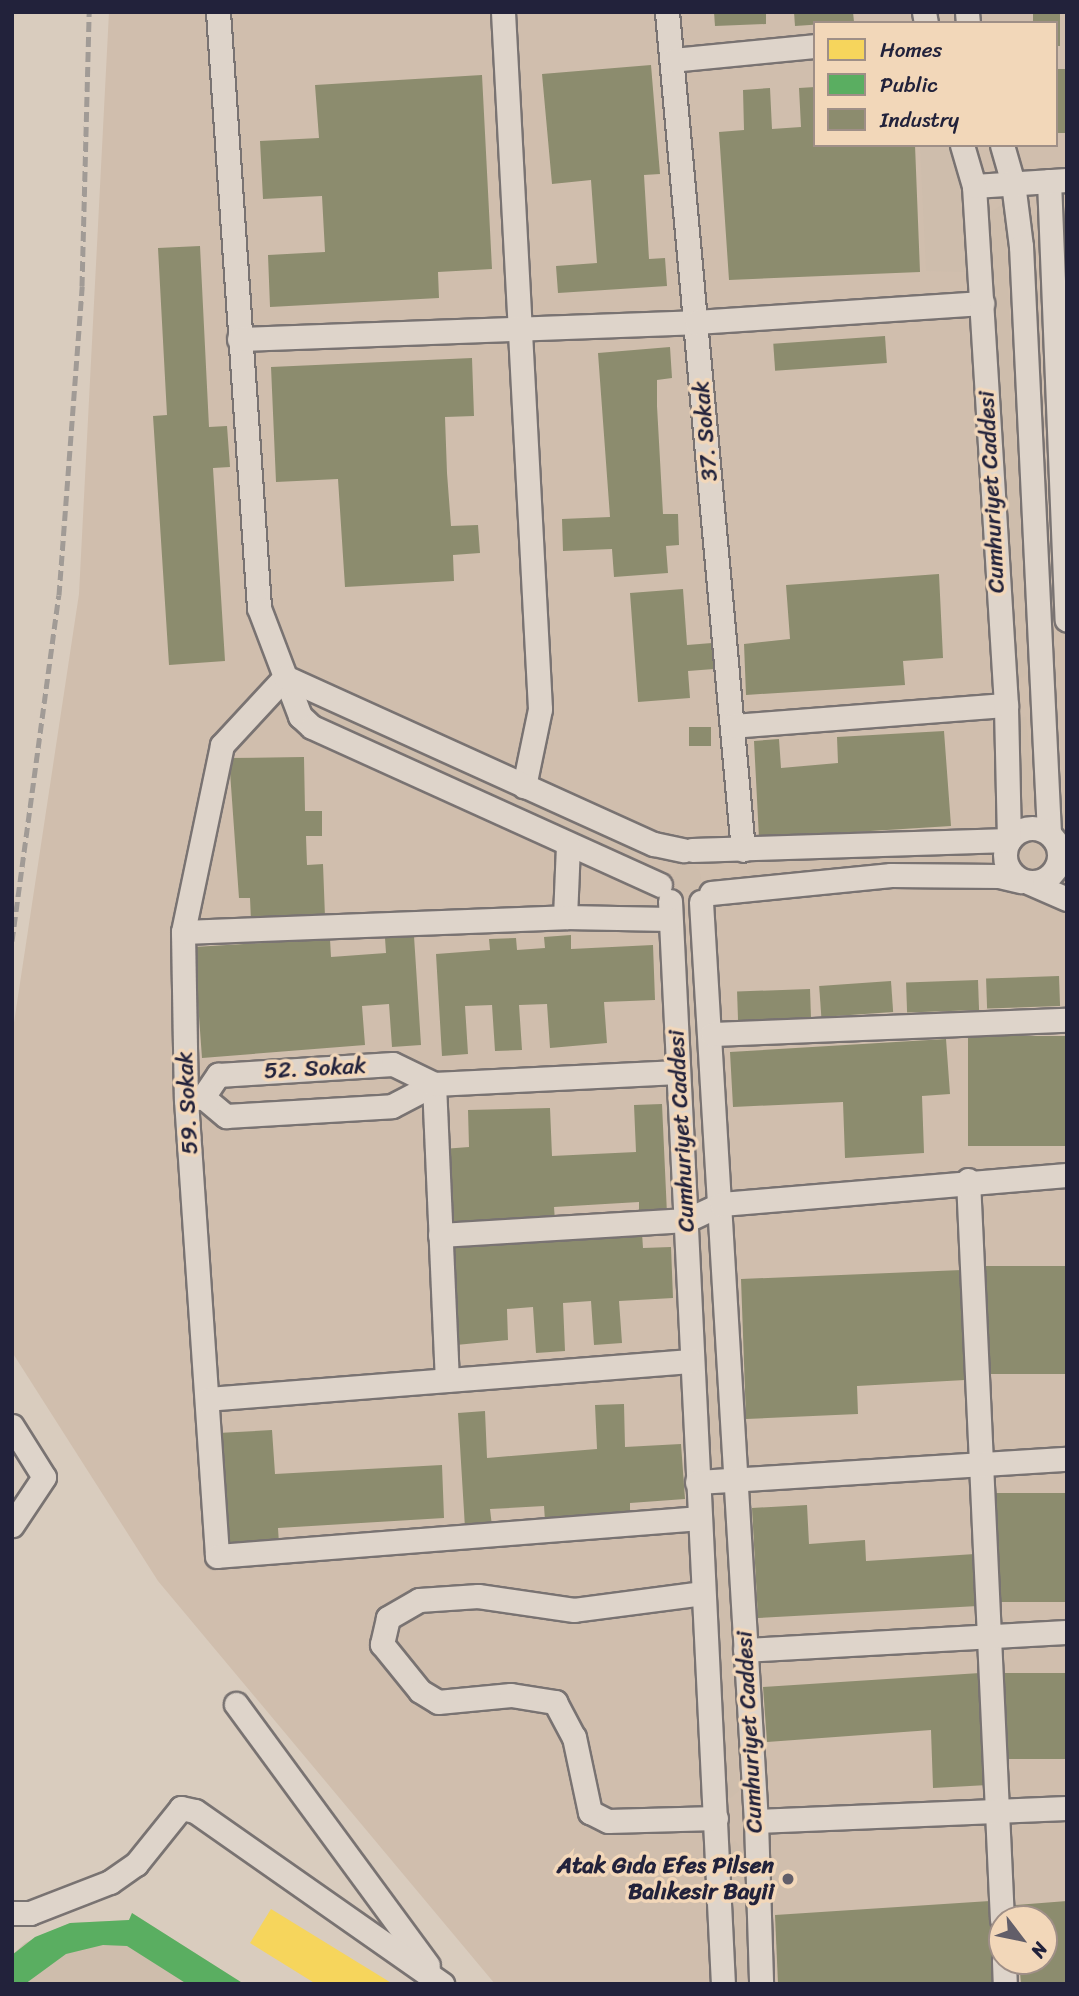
<!DOCTYPE html>
<html>
<head>
<meta charset="utf-8">
<style>
  body { margin:0 }
  #map { position:relative; width:1079px; height:1996px; overflow:hidden; background:#d9ccbe; font-family:Sriracha,sans-serif }
  div>[style] { position:absolute }
  [style*='--x'] { left:calc(var(--x)*1px); top:calc(var(--y)*1px); width:calc(var(--w)*1px); rotate:calc(var(--a)*1deg) }
  .built>* { inset:0; background:#d0bead }
  .green>* { inset:0; background:#cebdac }
  .round { border-radius:50% }
  .homes>* { inset:0; background:#f6d55c }
  .public>* { inset:0; background:#5aae61 }
  .industry>* { inset:0; background:#8c8c6e; transform-origin:0 0 }
  .roads { filter:drop-shadow(2px 0 #797372) drop-shadow(-2px 0 #797372) drop-shadow(0 2px #797372) drop-shadow(0 -2px #797372) }
  .minor>* { height:23px; margin:-11.5px; padding:0 11.5px; transform-origin:11.5px; border-radius:11.5px; background:#ded4ca }
  .minor>.ring { margin:-11.5px; padding:0; box-sizing:content-box; background:none; border:23px solid #ded4ca; border-radius:50% }
  .rail>* { height:5px; margin-top:-2.5px; transform-origin:0; background:repeating-linear-gradient(90deg,#a19b96 0 10px,transparent 0 15px) }
  .dots>* { width:19px; height:19px; translate:-50% -50%; box-sizing:border-box; border:4px solid #f2d7b9; border-radius:50% }
  span { translate:-50% -50%; white-space:nowrap; text-align:center; line-height:1.15; -webkit-text-stroke:7px #f2d7b9; paint-order:stroke }
  .street-label { font-size:23px; color:#22223b }
  .poi-label { font-size:23px; color:#22223b; font-weight:700 }
  .right { translate:-100% -50%; text-align:right }
  .frame { position:absolute; inset:0; border:14px solid #22223b; pointer-events:none }
  .legend { position:absolute; left:813px; top:21px; width:245px; height:126px; box-sizing:border-box; background:#f2d7b9; border:2px solid #9f8f87; margin:0; padding:9px 12px; list-style:none; font-size:21px; color:#22223b }
  .legend li { display:flex; align-items:center; gap:14px; height:35px }
  .legend b { width:35px; border:2px solid #9f8f87 }
  .north { position:absolute; left:988px; top:1905px; width:70px; height:70px; box-sizing:border-box; background:#f2d7b9; border:2px solid #9f8f87; border-radius:50%; rotate:122deg; font-size:19px; font-weight:700; line-height:28px; text-align:center; color:#22223b }
  .north::after { content:''; display:block; margin:auto; width:24px; height:32px; background:#625e69; clip-path:polygon(50% 0,100% 100%,50% 72%,0 100%) }
</style>
</head>
<body>
<div id="map">
  <div class="built">
    <div style="clip-path:polygon(evenodd,109px 12px,1067px 12px,1067px 1984px,495px 1984px,158px 1581px,12px 1352px,12px 1036px,79px 594px,109px 12px,815px 23px,1056px 23px,1056px 145px,815px 145px,815px 23px,109px 12px,1002px 1919px,1044px 1919px,1044px 1961px,1002px 1961px,1002px 1919px)"></div>
  </div>
  <div class="green">
    <div style="clip-path:polygon(920px 145px,953px 145px,965px 191px,969px 272px,926px 271px)"></div>
    <div style="clip-path:polygon(1000px 206px,1004px 212px,1028px 673px,1023px 678px,1015px 675px,989px 213px)"></div>
    <div style="clip-path:polygon(315px 702px,634px 847px,634px 854px,627px 858px,312px 715px)"></div>
    <div style="clip-path:polygon(1026px 716px,1034px 801px,1025px 808px,1020px 804px,1015px 722px)"></div>
    <div class="round" style="left:1017px;top:842px;width:26px;height:26px"></div>
    <div style="clip-path:polygon(972px 851px,979px 857px,973px 866px,752px 878px,746px 871px,754px 862px)"></div>
    <div class="round" style="left:673px;top:864px;width:28px;height:28px"></div>
    <div style="clip-path:polygon(690px 940px,694px 942px,706px 1166px,701px 1170px,693px 1168px,683px 942px)"></div>
    <div style="clip-path:polygon(706px 1228px,712px 1233px,722px 1447px,711px 1452px,696px 1232px)"></div>
    <div style="clip-path:polygon(716px 1506px,725px 1509px,739px 1791px,730px 1798px,724px 1796px,710px 1512px)"></div>
    <div style="clip-path:polygon(735px 1841px,742px 1849px,748px 1984px,734px 1984px,727px 1847px)"></div>
    <div style="clip-path:polygon(132px 1913px,244px 1984px,12px 1984px,12px 1955px,25px 1943px,70px 1923px,129px 1920px)"></div>
  </div>
  <div class="homes">
    <div style="clip-path:polygon(271px 1909px,393px 1984px,316px 1984px,250px 1943px)"></div>
  </div>
  <div class="public">
    <div style="clip-path:polygon(132px 1913px,244px 1984px,187px 1984px,127px 1946px,103px 1945px,66px 1954px,25px 1984px,12px 1984px,12px 1955px,35px 1937px,70px 1923px,129px 1920px)"></div>
  </div>
  <div class="industry">
    <div style="clip-path:polygon(714px 12px,766px 12px,766px 24px,715px 26px)"></div>
    <div style="clip-path:polygon(794px 12px,853px 12px,854px 22px,795px 26px)"></div>
    <div style="clip-path:polygon(1033px 12px,1060px 12px,1060px 46px,1056px 46px,1056px 23px,1033px 23px)"></div>
    <div style="clip-path:polygon(651px 65px,660px 174px,644px 175px,649px 259px,665px 258px,667px 286px,558px 293px,556px 266px,597px 263px,593px 208px,591px 180px,552px 184px,542px 74px)"></div>
    <div style="left:1067px;top:69px;width:64px;height:11px;rotate:90deg"></div>
    <div style="clip-path:polygon(482px 75px,492px 269px,438px 272px,439px 298px,270px 307px,268px 255px,325px 252px,322px 196px,263px 199px,260px 141px,319px 138px,315px 85px)"></div>
    <div style="clip-path:polygon(815px 87px,815px 145px,915px 145px,920px 272px,729px 280px,719px 132px,744px 130px,743px 90px,770px 88px,772px 129px,801px 127px,799px 88px)"></div>
    <div style="clip-path:polygon(200px 246px,209px 427px,227px 426px,230px 467px,213px 468px,225px 661px,169px 665px,153px 416px,167px 415px,158px 248px)"></div>
    <div style="left:885px;top:336px;width:27px;height:112px;rotate:86deg"></div>
    <div style="clip-path:polygon(670px 347px,672px 378px,657px 380px,657px 406px,663px 514px,678px 514px,679px 545px,666px 546px,668px 573px,614px 577px,612px 549px,563px 551px,562px 519px,610px 517px,598px 353px)"></div>
    <div style="clip-path:polygon(472px 358px,474px 416px,445px 417px,447px 473px,451px 526px,478px 525px,480px 553px,453px 555px,454px 581px,345px 587px,338px 479px,276px 482px,271px 367px)"></div>
    <div style="clip-path:polygon(939px 574px,943px 658px,903px 661px,905px 685px,746px 695px,744px 644px,790px 639px,786px 585px)"></div>
    <div style="clip-path:polygon(683px 589px,687px 645px,712px 643px,714px 669px,688px 671px,690px 698px,638px 702px,630px 593px)"></div>
    <div style="left:689px;top:727px;width:22px;height:19px"></div>
    <div style="clip-path:polygon(944px 731px,951px 826px,759px 838px,754px 741px,779px 739px,781px 768px,838px 763px,837px 737px)"></div>
    <div style="clip-path:polygon(304px 757px,305px 811px,322px 811px,322px 836px,306px 836px,307px 865px,323px 864px,325px 917px,251px 921px,250px 898px,239px 898px,229px 758px)"></div>
    <div style="clip-path:polygon(571px 935px,571px 949px,653px 945px,655px 1000px,604px 1002px,607px 1043px,550px 1048px,547px 1004px,519px 1005px,522px 1050px,495px 1051px,492px 1005px,465px 1006px,468px 1054px,442px 1056px,436px 954px,490px 950px,489px 939px,516px 938px,517px 950px,545px 948px,544px 937px)"></div>
    <div style="clip-path:polygon(414px 936px,421px 1045px,392px 1047px,389px 1004px,362px 1006px,365px 1045px,202px 1058px,194px 947px,330px 939px,331px 957px,386px 953px,385px 938px)"></div>
    <div style="left:1059px;top:976px;width:30px;height:73px;rotate:88deg"></div>
    <div style="left:978px;top:980px;width:30px;height:72px;rotate:88deg"></div>
    <div style="left:891px;top:981px;width:31px;height:72px;rotate:86deg"></div>
    <div style="left:810px;top:989px;width:30px;height:73px;rotate:88deg"></div>
    <div style="left:1067px;top:1036px;width:110px;height:99px;rotate:90deg"></div>
    <div style="clip-path:polygon(946px 1039px,950px 1094px,922px 1096px,924px 1153px,845px 1158px,843px 1102px,733px 1107px,730px 1052px)"></div>
    <div style="clip-path:polygon(662px 1104px,667px 1214px,639px 1216px,639px 1202px,554px 1207px,555px 1221px,448px 1227px,443px 1149px,469px 1147px,468px 1110px,550px 1108px,552px 1156px,636px 1152px,634px 1105px)"></div>
    <div style="clip-path:polygon(642px 1233px,643px 1248px,671px 1247px,673px 1298px,619px 1301px,622px 1343px,594px 1345px,591px 1301px,563px 1303px,565px 1351px,536px 1353px,533px 1307px,507px 1309px,508px 1340px,456px 1345px,449px 1242px)"></div>
    <div style="left:1067px;top:1266px;width:108px;height:86px;rotate:90deg"></div>
    <div style="clip-path:polygon(962px 1270px,965px 1380px,857px 1386px,858px 1414px,746px 1419px,741px 1279px)"></div>
    <div style="clip-path:polygon(624px 1404px,625px 1447px,681px 1444px,685px 1499px,630px 1503px,630px 1516px,545px 1521px,544px 1506px,490px 1509px,492px 1526px,465px 1528px,458px 1413px,485px 1411px,487px 1458px,597px 1449px,595px 1405px)"></div>
    <div style="clip-path:polygon(272px 1430px,275px 1474px,442px 1465px,444px 1518px,278px 1528px,279px 1544px,224px 1547px,218px 1433px)"></div>
    <div style="left:1067px;top:1493px;width:109px;height:74px;rotate:90deg"></div>
    <div style="clip-path:polygon(807px 1505px,809px 1544px,865px 1540px,866px 1561px,975px 1554px,978px 1606px,758px 1618px,752px 1508px)"></div>
    <div style="clip-path:polygon(980px 1673px,988px 1785px,933px 1788px,931px 1730px,767px 1742px,763px 1687px)"></div>
    <div style="left:1067px;top:1673px;width:86px;height:64px;rotate:90deg"></div>
    <div style="clip-path:polygon(990px 1901px,996px 1984px,778px 1984px,775px 1915px)"></div>
    <div style="clip-path:polygon(1067px 1901px,1067px 1984px,1021px 1984px,1019px 1961px,1044px 1961px,1044px 1919px,1016px 1919px,1015px 1905px)"></div>
  </div>
  <div class="roads">
    <div class="minor">
      <div style="--x:218;--y:12;--w:597;--a:86.06"></div>
      <div style="--x:259;--y:608;--w:116;--a:69.2"></div>
      <div style="--x:300;--y:716;--w:16;--a:43"></div>
      <div style="--x:312;--y:727;--w:382;--a:24.4"></div>
      <div style="--x:503;--y:12;--w:698;--a:86.96"></div>
      <div style="--x:540;--y:709;--w:79;--a:101.7"></div>
      <div style="--x:667;--y:12;--w:841;--a:84.82"></div>
      <div style="--x:924;--y:12;--w:11;--a:80"></div>
      <div style="--x:967;--y:12;--w:11;--a:85"></div>
      <div style="--x:672;--y:60;--w:144;--a:-5.6"></div>
      <div style="--x:1002;--y:145;--w:40;--a:74"></div>
      <div style="--x:1013;--y:183;--w:64;--a:82.8"></div>
      <div style="--x:1021;--y:246;--w:588;--a:87.27"></div>
      <div style="--x:1049;--y:181;--w:439;--a:87.7"></div>
      <div style="--x:974;--y:186;--w:93;--a:-3.7"></div>
      <div style="--x:239;--y:339;--w:457;--a:-2.1"></div>
      <div style="--x:696;--y:322;--w:287;--a:-3.8"></div>
      <div style="--x:285;--y:677;--w:93;--a:132.8"></div>
      <div style="--x:222;--y:745;--w:191;--a:101.8"></div>
      <div style="--x:183;--y:932;--w:168;--a:89"></div>
      <div style="--x:186;--y:1100;--w:457;--a:86.1"></div>
      <div style="--x:217;--y:1556;--w:483;--a:-4.5"></div>
      <div style="--x:285;--y:677;--w:405;--a:24.4"></div>
      <div style="--x:654;--y:844;--w:30;--a:12"></div>
      <div style="--x:732;--y:726;--w:275;--a:-4.4"></div>
      <div class="ring" style="left:1005px;top:828px;width:31px;height:31px"></div>
      <div style="--x:692;--y:850;--w:317;--a:-1.8"></div>
      <div style="--x:1009;--y:840;--w:135;--a:-91.3"></div>
      <div style="--x:1006;--y:705;--w:520;--a:-93.53"></div>
      <div style="--x:974;--y:186;--w:43;--a:-106.3"></div>
      <div style="--x:1030;--y:883;--w:40;--a:23.4"></div>
      <div style="--x:711;--y:893;--w:181;--a:-5.7"></div>
      <div style="--x:891;--y:875;--w:108;--a:0.5"></div>
      <div style="--x:999;--y:876;--w:23;--a:13"></div>
      <div style="--x:670;--y:901;--w:1084;--a:87.2"></div>
      <div style="--x:701;--y:902;--w:921;--a:86.58"></div>
      <div style="--x:756;--y:1821;--w:163;--a:88.2"></div>
      <div style="--x:565;--y:917;--w:71;--a:-87.6"></div>
      <div style="--x:183;--y:932;--w:382;--a:-2.2"></div>
      <div style="--x:565;--y:917;--w:105;--a:1.1"></div>
      <div style="--x:712;--y:1034;--w:355;--a:-2.3"></div>
      <div style="--x:203;--y:1097;--w:30;--a:40"></div>
      <div style="--x:226;--y:1116;--w:166;--a:-3.4"></div>
      <div style="--x:392;--y:1106;--w:47;--a:-27.6"></div>
      <div style="--x:434;--y:1084;--w:296;--a:87.5"></div>
      <div style="--x:187;--y:1100;--w:16;--a:-11"></div>
      <div style="--x:203;--y:1097;--w:27;--a:-56"></div>
      <div style="--x:218;--y:1075;--w:175;--a:-3.6"></div>
      <div style="--x:393;--y:1064;--w:46;--a:26"></div>
      <div style="--x:434;--y:1084;--w:244;--a:-2.8"></div>
      <div style="--x:968;--y:1180;--w:740;--a:87.37"></div>
      <div style="--x:440;--y:1235;--w:247;--a:-3.5"></div>
      <div style="--x:687;--y:1220;--w:38;--a:-25"></div>
      <div style="--x:721;--y:1204;--w:347;--a:-4.8"></div>
      <div style="--x:207;--y:1399;--w:486;--a:-4.5"></div>
      <div style="--x:12;--y:1426;--w:60;--a:57.9"></div>
      <div style="--x:44;--y:1477;--w:58;--a:123.7"></div>
      <div style="--x:697;--y:1482;--w:371;--a:-3.6"></div>
      <div style="--x:703;--y:1593;--w:130;--a:172.5"></div>
      <div style="--x:574;--y:1610;--w:97;--a:-171.7"></div>
      <div style="--x:478;--y:1596;--w:59;--a:176.1"></div>
      <div style="--x:419;--y:1600;--w:36;--a:150"></div>
      <div style="--x:388;--y:1618;--w:27;--a:103"></div>
      <div style="--x:382;--y:1644;--w:60;--a:51"></div>
      <div style="--x:420;--y:1691;--w:21;--a:31"></div>
      <div style="--x:438;--y:1702;--w:73;--a:-5.5"></div>
      <div style="--x:511;--y:1695;--w:45;--a:9"></div>
      <div style="--x:555;--y:1702;--w:40;--a:62"></div>
      <div style="--x:574;--y:1737;--w:77;--a:78"></div>
      <div style="--x:590;--y:1812;--w:20;--a:27"></div>
      <div style="--x:608;--y:1821;--w:108;--a:-1.6"></div>
      <div style="--x:745;--y:1650;--w:323;--a:-3.2"></div>
      <div style="--x:236;--y:1704;--w:324;--a:53.7"></div>
      <div style="--x:756;--y:1821;--w:311;--a:-2.4"></div>
      <div style="--x:12;--y:1913;--w:18;--a:0"></div>
      <div style="--x:30;--y:1913;--w:86;--a:-21.2"></div>
      <div style="--x:110;--y:1882;--w:32;--a:-35"></div>
      <div style="--x:136;--y:1864;--w:72;--a:-51.2"></div>
      <div style="--x:181;--y:1808;--w:14;--a:12"></div>
      <div style="--x:195;--y:1811;--w:302;--a:35"></div>
      <div style="--x:1004;--y:1961;--w:23;--a:88"></div>
    </div>
  </div>
  <div class="rail">
    <div style="--x:12;--y:941;--w:349;--a:-82.3"></div>
    <div style="--x:59;--y:595;--w:310;--a:-85.7"></div>
    <div style="--x:82;--y:286;--w:274;--a:-88.5"></div>
  </div>
  <div class="dots">
    <div style="left:788px;top:1879px;background:#625e69"></div>
  </div>
  <div class="street-label">
    <span style="left:706px;top:431px;rotate:-95deg">37. Sokak</span>
    <span style="left:992px;top:492px;rotate:-93deg">Cumhuriyet Caddesi</span>
    <span style="left:315px;top:1069px;rotate:-3deg">52. Sokak</span>
    <span style="left:188px;top:1103px;rotate:-93deg">59. Sokak</span>
    <span style="left:682px;top:1131px;rotate:-93deg">Cumhuriyet Caddesi</span>
    <span style="left:750px;top:1732px;rotate:-93deg">Cumhuriyet Caddesi</span>
  </div>
  <div class="poi-label">
    <span class="right" style="left:774px;top:1879px">Atak Gıda Efes Pilsen<br>Balıkesir Bayii</span>
  </div>
  <div class="frame"></div>
  <ul class="legend">
  <li><b style="height:19px;background:#f6d55c"></b>Homes</li>
  <li><b style="height:19px;background:#5aae61"></b>Public</li>
  <li><b style="height:19px;background:#8c8c6e"></b>Industry</li>
  </ul>
  <div class="north">N</div>
</div>
</body>
</html>
